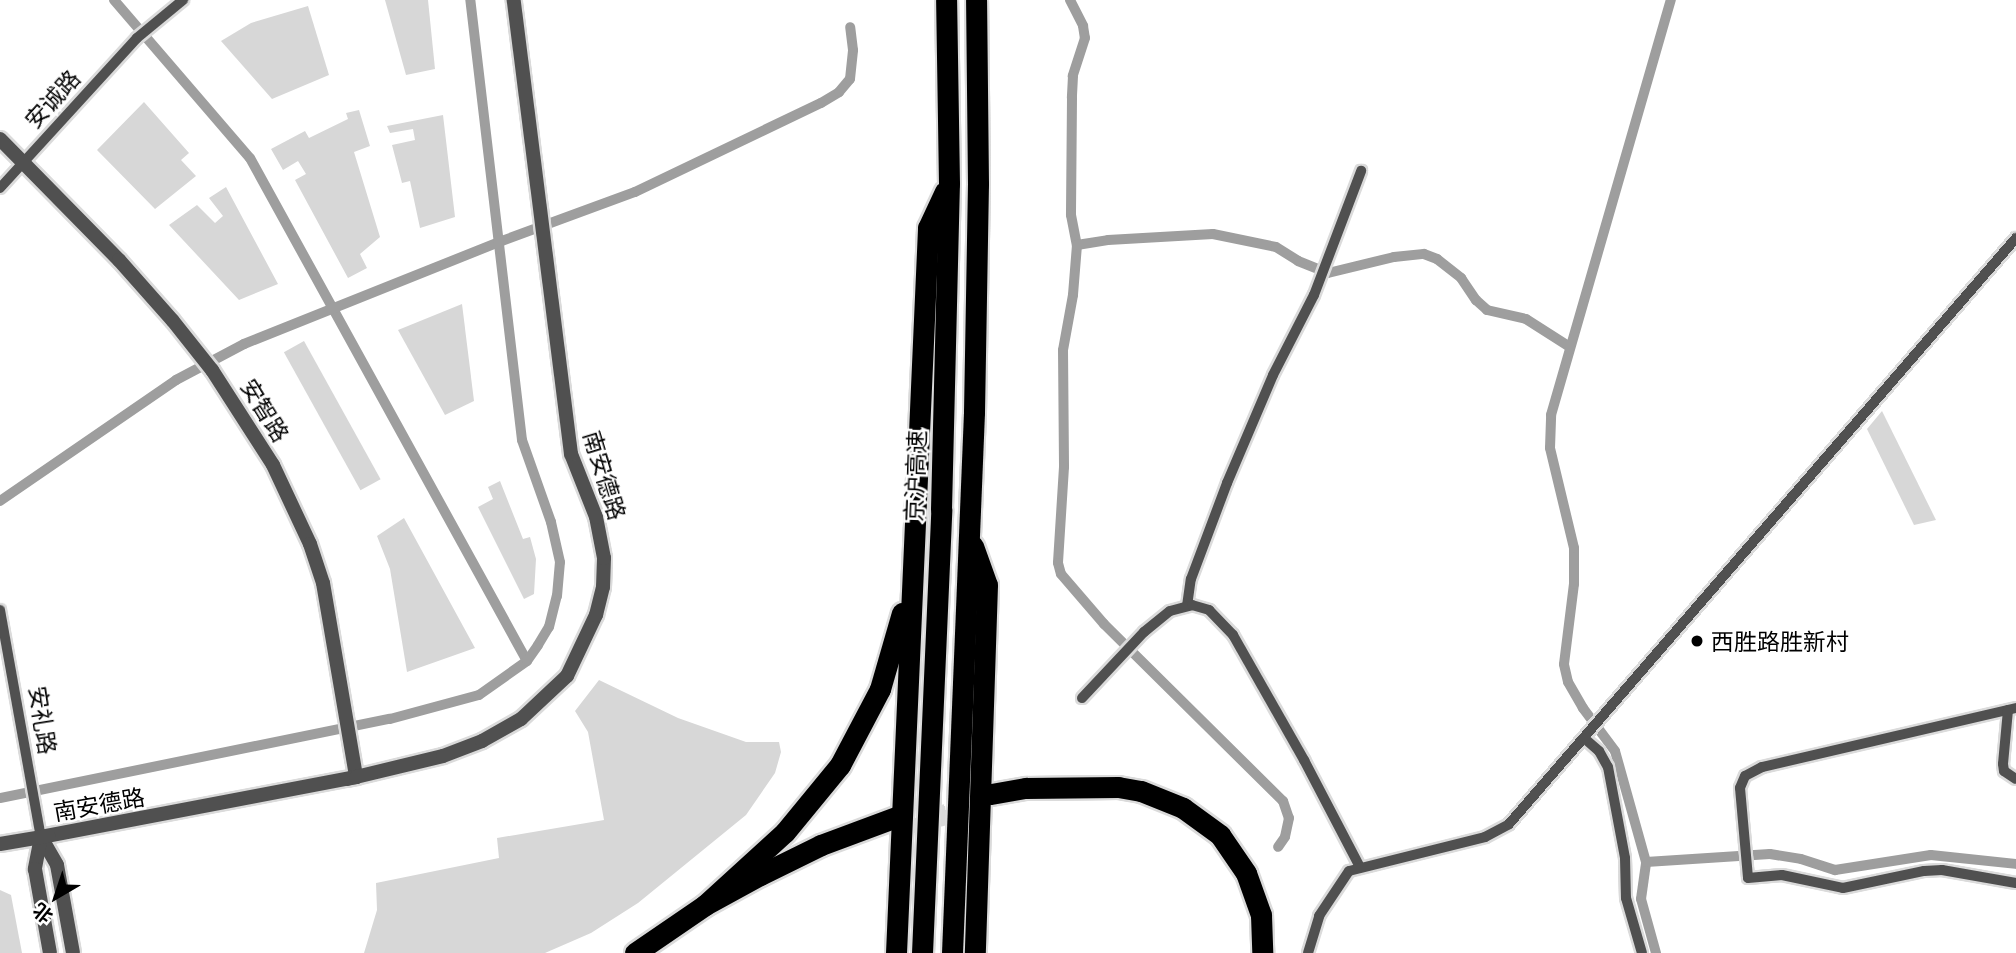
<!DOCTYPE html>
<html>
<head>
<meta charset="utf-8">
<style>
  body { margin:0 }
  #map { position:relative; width:2016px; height:953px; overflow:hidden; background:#fff; font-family:Manrope,"Noto Sans SC",sans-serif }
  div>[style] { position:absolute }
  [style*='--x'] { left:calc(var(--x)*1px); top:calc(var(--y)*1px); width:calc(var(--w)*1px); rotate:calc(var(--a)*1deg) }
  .green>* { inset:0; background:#d7d7d7; transform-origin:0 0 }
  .canal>* { height:10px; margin:-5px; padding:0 5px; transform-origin:5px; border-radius:5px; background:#9e9e9e }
  .motorway-tunnel>* { height:21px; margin-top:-10.5px; transform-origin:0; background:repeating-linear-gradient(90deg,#d9d9d9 0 21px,transparent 0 31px) }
  .roads { filter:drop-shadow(2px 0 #dbdbdb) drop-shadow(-2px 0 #dbdbdb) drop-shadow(0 2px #dbdbdb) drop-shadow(0 -2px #dbdbdb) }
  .minor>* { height:10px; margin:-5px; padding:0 5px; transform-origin:5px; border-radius:5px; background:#505050 }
  .tertiary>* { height:14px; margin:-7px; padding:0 7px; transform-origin:7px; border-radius:7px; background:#505050 }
  .motorway>* { height:21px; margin:-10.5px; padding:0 10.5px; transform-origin:10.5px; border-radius:10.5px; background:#000 }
  .dots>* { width:19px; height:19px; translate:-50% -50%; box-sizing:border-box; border:4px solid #fff; border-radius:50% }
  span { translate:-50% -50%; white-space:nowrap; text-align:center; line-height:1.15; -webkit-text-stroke:5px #fff; paint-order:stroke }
  .street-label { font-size:23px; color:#000 }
  .poi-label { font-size:23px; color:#000 }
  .left { translate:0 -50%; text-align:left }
  .north { position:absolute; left:21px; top:862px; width:70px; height:70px; -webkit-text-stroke:5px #fff; paint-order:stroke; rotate:219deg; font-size:19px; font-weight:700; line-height:28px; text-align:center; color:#000 }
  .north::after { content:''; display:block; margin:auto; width:24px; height:32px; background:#000; clip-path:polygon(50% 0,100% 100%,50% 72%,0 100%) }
</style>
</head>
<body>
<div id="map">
  <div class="green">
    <div style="clip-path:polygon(385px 0,428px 0,435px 69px,406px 75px)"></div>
    <div style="clip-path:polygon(308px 6px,329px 75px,272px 99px,221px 41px,251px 23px)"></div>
    <div style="clip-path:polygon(144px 102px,189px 153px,181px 160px,196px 176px,155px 209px,97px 150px)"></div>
    <div style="clip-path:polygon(359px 110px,370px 146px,354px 152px,380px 237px,360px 254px,367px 268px,348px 278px,295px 180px,306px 174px,298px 161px,283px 170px,271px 149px,305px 131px,309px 138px,348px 119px,346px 113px)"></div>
    <div style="clip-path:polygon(443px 115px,455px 217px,420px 228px,410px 181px,402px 183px,392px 145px,415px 140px,413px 129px,390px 133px,387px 126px)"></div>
    <div style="clip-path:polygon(226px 187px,278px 284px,239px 300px,169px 225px,197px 205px,215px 223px,223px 216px,209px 198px)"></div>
    <div style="clip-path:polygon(462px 304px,474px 401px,445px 415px,398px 330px)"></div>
    <div style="left:304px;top:341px;width:158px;height:23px;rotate:61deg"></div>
    <div style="clip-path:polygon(1882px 411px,1936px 520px,1914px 525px,1867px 429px)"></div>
    <div style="clip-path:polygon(500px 481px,523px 539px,530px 537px,536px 559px,534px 594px,524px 599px,478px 507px,493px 499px,488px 487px)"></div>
    <div style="clip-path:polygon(404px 518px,475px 648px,407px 672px,390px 569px,377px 536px)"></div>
    <div style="clip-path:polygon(599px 680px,678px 718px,746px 742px,779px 742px,781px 752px,775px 773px,746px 815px,638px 903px,591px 933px,545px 953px,364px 953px,377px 910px,376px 883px,499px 858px,497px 838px,604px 820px,588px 732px,575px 711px)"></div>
    <div style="clip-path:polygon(0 890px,11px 895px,22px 953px,0 953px)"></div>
  </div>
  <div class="canal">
    <div style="--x:114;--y:0;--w:208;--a:49.3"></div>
    <div style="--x:250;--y:158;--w:574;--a:61.16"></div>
    <div style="--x:1070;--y:0;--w:29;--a:63"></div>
    <div style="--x:1083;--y:26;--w:12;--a:81"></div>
    <div style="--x:1085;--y:38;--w:40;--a:108"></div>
    <div style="--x:1073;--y:76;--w:22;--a:93"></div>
    <div style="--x:1072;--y:98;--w:117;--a:90.5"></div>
    <div style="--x:1071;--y:215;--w:31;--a:79"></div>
    <div style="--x:1077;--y:245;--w:50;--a:94.6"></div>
    <div style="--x:1073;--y:295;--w:56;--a:100.3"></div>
    <div style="--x:1063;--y:350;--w:117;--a:89.5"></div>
    <div style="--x:1064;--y:467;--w:96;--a:93.6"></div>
    <div style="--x:1058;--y:563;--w:11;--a:75"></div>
    <div style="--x:1061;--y:574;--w:66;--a:49.3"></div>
    <div style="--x:1104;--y:624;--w:252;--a:44.7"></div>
    <div style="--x:1283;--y:801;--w:18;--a:71"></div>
    <div style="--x:1289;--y:818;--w:19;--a:102"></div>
    <div style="--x:1285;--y:837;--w:12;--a:125"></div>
    <div style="--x:1077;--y:245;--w:31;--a:-9"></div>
    <div style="--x:1108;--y:240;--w:105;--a:-3.3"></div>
    <div style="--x:1213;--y:234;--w:64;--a:11.7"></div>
    <div style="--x:1276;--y:247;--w:26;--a:32"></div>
    <div style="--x:1298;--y:261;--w:32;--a:22"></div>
    <div style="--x:1328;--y:273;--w:68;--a:-13.6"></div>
    <div style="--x:1394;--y:257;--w:30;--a:-6"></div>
    <div style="--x:1424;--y:254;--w:14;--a:21"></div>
    <div style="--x:1437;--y:259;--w:31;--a:38"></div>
    <div style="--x:1461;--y:278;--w:27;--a:56"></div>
    <div style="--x:1476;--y:300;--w:15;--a:42"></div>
    <div style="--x:1487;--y:310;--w:40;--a:13"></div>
    <div style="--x:1526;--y:319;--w:52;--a:32.5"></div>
    <div style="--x:0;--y:501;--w:214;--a:-34.5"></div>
    <div style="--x:176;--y:380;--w:77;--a:-27.9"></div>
    <div style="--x:244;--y:344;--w:275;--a:-21.8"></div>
    <div style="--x:499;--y:242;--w:145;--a:-20.2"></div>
    <div style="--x:635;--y:192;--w:206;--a:-25.6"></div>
    <div style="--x:821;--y:103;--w:21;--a:-31"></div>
    <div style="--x:839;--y:92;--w:17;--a:-50"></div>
    <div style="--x:850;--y:79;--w:29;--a:-84"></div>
    <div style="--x:853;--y:50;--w:23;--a:-97"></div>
    <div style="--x:0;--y:798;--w:398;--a:-11.5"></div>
    <div style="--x:390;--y:719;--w:92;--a:-15.1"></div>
    <div style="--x:479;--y:695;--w:59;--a:-35.3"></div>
    <div style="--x:527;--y:661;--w:19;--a:-55"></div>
    <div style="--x:538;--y:645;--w:21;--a:-59"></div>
    <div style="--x:549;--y:627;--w:32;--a:-76"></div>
    <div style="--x:557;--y:596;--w:34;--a:-85"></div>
    <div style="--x:560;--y:562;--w:41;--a:-102.7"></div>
    <div style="--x:551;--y:522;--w:87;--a:-109.5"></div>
    <div style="--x:522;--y:440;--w:443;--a:-96.7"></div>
    <div style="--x:1646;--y:862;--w:124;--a:-3.7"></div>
    <div style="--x:1770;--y:854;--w:31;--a:9"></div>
    <div style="--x:1801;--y:859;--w:36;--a:18"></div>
    <div style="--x:1835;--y:870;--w:97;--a:-8.9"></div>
    <div style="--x:1931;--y:855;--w:85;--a:6"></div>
    <div style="--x:1656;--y:953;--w:56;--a:-105.5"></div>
    <div style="--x:1641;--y:899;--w:37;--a:-82"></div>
    <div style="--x:1646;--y:862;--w:115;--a:-105.6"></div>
    <div style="--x:1615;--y:751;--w:54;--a:-126.7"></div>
    <div style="--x:1583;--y:708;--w:30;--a:-120"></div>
    <div style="--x:1568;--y:682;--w:18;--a:-103"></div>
    <div style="--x:1564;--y:664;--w:81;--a:-82.9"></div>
    <div style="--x:1574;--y:584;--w:36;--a:-90"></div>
    <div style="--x:1574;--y:548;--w:103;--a:-103.5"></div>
    <div style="--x:1550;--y:448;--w:33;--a:-88"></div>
    <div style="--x:1551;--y:415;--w:432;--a:-73.9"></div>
  </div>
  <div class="motorway-tunnel">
    <div style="--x:896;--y:826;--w:82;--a:-13.4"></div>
  </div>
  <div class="roads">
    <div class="minor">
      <div style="--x:0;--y:188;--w:203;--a:-47.6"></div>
      <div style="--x:137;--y:38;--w:60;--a:-39.6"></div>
      <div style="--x:1187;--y:606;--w:27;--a:-82"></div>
      <div style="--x:1191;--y:579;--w:103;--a:-69.4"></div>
      <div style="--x:1227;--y:483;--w:117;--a:-66.9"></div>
      <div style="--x:1273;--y:375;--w:90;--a:-62.9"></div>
      <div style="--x:1314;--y:295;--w:133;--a:-69.2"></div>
      <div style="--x:0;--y:610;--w:231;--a:79.8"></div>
      <div style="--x:1082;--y:698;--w:91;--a:-46.8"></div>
      <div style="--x:1144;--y:632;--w:33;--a:-39"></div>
      <div style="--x:1170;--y:611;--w:23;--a:-15"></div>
      <div style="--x:1192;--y:605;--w:18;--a:16"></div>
      <div style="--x:1209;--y:610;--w:35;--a:46"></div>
      <div style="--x:1233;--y:635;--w:144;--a:60.4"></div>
      <div style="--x:1304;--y:760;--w:121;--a:62.4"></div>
      <div style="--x:2016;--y:708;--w:261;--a:166.9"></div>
      <div style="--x:1762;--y:767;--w:19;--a:152"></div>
      <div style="--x:1745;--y:776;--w:13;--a:113"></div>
      <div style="--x:1740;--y:788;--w:90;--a:84.9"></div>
      <div style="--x:1748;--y:878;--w:34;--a:-5"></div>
      <div style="--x:1782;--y:875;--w:62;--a:12"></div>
      <div style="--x:1843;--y:888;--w:83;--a:-11.9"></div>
      <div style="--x:1924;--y:871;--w:18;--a:-3"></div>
      <div style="--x:1942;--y:870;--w:75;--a:10"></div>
      <div style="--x:2008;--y:710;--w:54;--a:95.3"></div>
      <div style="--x:2003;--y:764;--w:7;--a:82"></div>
      <div style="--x:2004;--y:771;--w:14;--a:34"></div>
      <div style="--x:1584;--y:738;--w:20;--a:41"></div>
      <div style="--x:1599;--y:751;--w:18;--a:61"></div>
      <div style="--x:1608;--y:767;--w:93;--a:79.4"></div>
      <div style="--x:1625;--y:858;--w:40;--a:88.6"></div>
      <div style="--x:1626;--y:898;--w:57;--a:73.8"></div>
      <div style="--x:1308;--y:953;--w:39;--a:-73"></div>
      <div style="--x:1319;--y:916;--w:54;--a:-56.3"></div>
      <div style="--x:1349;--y:871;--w:140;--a:-14"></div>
      <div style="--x:1485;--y:837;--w:27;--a:-28"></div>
      <div style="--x:1509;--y:824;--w:775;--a:-49.13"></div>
    </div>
    <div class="tertiary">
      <div style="--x:0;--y:139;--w:170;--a:45.5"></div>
      <div style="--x:119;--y:260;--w:81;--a:48.5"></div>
      <div style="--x:173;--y:321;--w:63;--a:51.5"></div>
      <div style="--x:212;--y:370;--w:113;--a:57.3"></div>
      <div style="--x:273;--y:465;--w:87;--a:64.9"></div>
      <div style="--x:310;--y:544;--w:41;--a:71.6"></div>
      <div style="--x:323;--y:583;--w:197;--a:80.3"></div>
      <div style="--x:356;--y:777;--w:9;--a:167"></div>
      <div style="--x:41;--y:837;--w:321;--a:-10.8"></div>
      <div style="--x:356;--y:777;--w:89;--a:-13.6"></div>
      <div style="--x:443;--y:756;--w:42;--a:-21"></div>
      <div style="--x:482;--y:741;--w:45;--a:-29.4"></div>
      <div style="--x:521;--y:719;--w:63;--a:-43.1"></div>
      <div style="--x:567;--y:676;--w:68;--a:-64.6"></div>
      <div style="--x:596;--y:615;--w:29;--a:-76"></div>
      <div style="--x:603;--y:587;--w:29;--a:-88"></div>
      <div style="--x:604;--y:558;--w:42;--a:-101"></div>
      <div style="--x:596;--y:517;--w:68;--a:-111.6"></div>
      <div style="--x:571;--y:454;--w:458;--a:-97.2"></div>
      <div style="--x:41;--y:837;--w:32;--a:60"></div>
      <div style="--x:57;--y:865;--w:89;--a:79.7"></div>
      <div style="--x:41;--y:837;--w:33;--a:101"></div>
      <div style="--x:35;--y:869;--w:85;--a:79.9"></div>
      <div style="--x:0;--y:844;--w:49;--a:-9.5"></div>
    </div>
    <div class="motorway">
      <div style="--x:973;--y:546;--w:41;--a:70.3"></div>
      <div style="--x:987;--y:585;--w:368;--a:91.9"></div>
      <div style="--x:991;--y:794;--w:36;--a:-10"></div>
      <div style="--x:1026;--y:788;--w:92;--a:-0.6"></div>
      <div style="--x:1118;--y:787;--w:23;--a:10"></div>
      <div style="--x:1141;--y:791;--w:45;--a:22"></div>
      <div style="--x:1183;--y:808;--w:46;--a:36.1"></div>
      <div style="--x:1220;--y:835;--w:46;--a:55.6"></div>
      <div style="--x:1246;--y:873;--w:45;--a:70.3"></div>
      <div style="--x:1261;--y:915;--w:38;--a:88"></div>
      <div style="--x:705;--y:905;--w:108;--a:-42.4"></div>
      <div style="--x:785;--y:832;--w:87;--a:-50.6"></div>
      <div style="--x:840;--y:765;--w:86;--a:-62.2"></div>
      <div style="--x:880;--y:689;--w:79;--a:-73.9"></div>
      <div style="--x:635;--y:953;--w:85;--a:-34.4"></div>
      <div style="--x:705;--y:905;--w:63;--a:-28.6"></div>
      <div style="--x:760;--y:875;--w:68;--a:-26.2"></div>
      <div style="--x:821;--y:845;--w:80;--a:-20.5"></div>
      <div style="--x:896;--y:953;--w:726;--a:-87.47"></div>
      <div style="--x:928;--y:228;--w:40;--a:-65"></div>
      <div style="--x:922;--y:953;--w:444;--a:-87.5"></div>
      <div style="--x:941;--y:509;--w:325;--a:-88.6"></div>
      <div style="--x:949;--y:184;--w:184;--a:-90.9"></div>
      <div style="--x:952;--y:953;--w:541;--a:-87.67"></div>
      <div style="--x:974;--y:412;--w:228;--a:-89"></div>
      <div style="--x:978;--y:184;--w:184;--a:-90.6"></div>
    </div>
  </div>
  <div class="dots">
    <div style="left:1697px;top:641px;background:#000"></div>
  </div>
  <div class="street-label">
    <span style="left:52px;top:99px;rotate:-48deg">安诚路</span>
    <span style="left:265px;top:410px;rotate:58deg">安智路</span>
    <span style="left:605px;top:475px;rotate:73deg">南安德路</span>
    <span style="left:915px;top:476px;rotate:-88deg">京沪高速</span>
    <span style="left:43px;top:720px;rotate:81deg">安礼路</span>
    <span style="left:99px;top:804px;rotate:-10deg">南安德路</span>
  </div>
  <div class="poi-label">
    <span class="left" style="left:1711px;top:641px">西胜路胜新村</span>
  </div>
  <div class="north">北</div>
</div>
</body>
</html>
